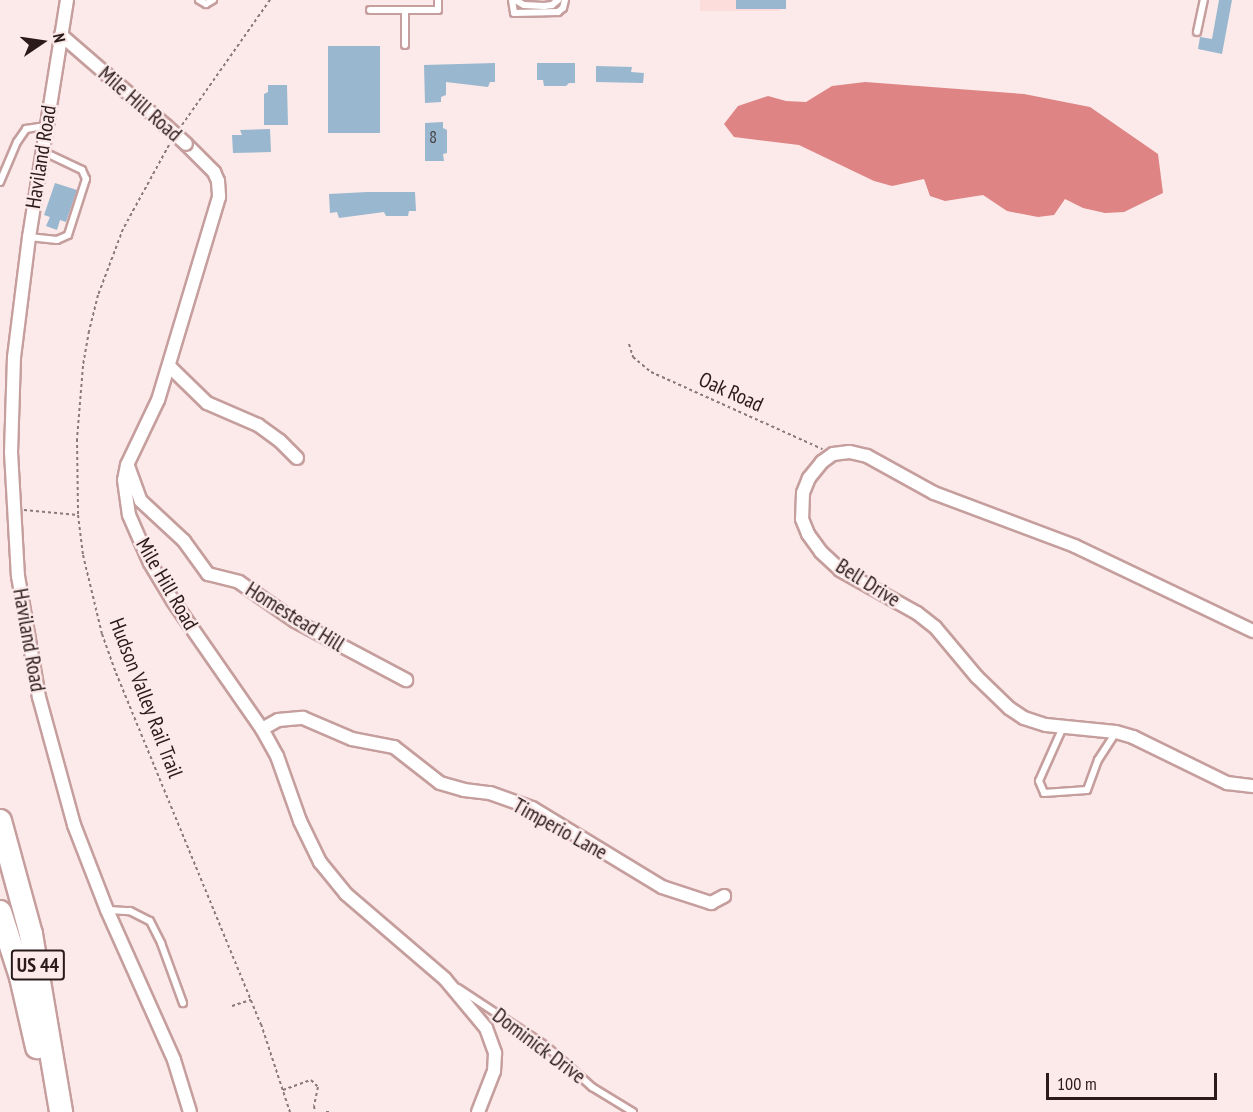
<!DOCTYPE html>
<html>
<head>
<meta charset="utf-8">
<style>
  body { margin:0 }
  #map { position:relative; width:1253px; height:1112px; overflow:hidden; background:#fbeae9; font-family:"PT Sans Narrow",sans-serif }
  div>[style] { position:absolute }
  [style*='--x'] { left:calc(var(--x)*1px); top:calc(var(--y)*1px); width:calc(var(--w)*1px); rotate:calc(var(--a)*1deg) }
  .built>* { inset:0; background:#fcdddc; transform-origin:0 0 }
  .water>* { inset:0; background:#de8484 }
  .building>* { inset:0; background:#99b7cf; transform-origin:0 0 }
  .path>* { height:2px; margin-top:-1px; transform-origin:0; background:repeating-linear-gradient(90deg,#897978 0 3px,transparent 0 6px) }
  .roads { filter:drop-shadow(2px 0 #c59e9d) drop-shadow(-2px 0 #c59e9d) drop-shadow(0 2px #c59e9d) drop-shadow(0 -2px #c59e9d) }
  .lane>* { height:6px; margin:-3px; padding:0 3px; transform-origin:3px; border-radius:3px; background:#fff }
  .street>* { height:12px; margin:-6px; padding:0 6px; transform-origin:6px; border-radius:6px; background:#fff }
  .highway>* { height:22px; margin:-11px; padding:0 11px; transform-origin:11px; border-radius:11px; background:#fff }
  .bridges { filter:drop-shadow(2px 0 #c59e9d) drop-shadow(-2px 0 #c59e9d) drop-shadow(0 2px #c59e9d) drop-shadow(0 -2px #c59e9d) }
  .street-bridge>* { height:12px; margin:-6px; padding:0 6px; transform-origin:6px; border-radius:6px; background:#fff }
  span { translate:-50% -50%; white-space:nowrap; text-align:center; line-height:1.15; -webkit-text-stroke:5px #fbeae9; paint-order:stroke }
  .number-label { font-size:18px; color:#464247 }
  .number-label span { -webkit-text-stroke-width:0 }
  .shield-label span { padding:2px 4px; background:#fbeae9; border:2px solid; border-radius:4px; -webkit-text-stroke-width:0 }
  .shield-label { font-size:20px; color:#2a1b1a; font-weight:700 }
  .street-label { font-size:21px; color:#2a1b1a }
  .north { position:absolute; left:12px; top:12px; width:60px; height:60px; -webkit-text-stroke:4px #fbeae9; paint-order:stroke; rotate:77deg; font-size:16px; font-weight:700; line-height:24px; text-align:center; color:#2a1b1a }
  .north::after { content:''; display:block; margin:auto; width:21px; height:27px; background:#2a1b1a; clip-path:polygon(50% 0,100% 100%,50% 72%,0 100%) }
  .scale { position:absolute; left:1046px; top:1073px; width:171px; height:27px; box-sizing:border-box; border:3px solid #2a1b1a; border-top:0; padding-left:8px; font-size:18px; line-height:21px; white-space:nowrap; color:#2a1b1a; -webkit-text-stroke:4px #fbeae9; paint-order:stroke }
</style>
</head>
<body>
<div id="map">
  <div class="built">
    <div style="left:700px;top:0;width:80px;height:11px"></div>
  </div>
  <div class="water">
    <div style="clip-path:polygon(865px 82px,1024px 94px,1090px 107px,1158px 154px,1163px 193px,1124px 212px,1105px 213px,1083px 208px,1065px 199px,1054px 215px,1038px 217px,1007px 211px,983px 195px,945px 201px,930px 196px,924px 179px,892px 186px,874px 181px,799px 145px,734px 137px,724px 124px,738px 106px,768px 96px,786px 101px,806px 102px,832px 86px)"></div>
  </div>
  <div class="building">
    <div style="left:736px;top:0;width:50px;height:9px"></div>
    <div style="clip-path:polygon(1219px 0,1232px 0,1222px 54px,1198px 49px,1200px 37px,1212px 39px)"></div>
    <div style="left:328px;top:46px;width:52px;height:87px"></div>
    <div style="clip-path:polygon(495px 63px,495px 82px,490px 82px,488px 87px,446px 82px,446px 95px,441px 97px,441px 102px,425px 103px,424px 65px)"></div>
    <div style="clip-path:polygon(537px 63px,575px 63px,575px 83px,569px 83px,566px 86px,544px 86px,543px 80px,537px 80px)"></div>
    <div style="clip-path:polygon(596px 66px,632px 67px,631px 72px,644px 73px,643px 83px,596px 82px)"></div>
    <div style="clip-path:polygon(268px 85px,287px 85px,288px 125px,264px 125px,264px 94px,268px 92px)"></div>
    <div style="clip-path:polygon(443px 122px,443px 128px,447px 130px,447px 153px,443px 154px,444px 161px,425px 161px,425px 123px)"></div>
    <div style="clip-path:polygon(270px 129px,271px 152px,233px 153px,232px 135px,242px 135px,240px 130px)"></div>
    <div style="clip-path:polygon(55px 183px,77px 190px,66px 222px,60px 220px,57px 230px,46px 226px,50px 217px,44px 215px)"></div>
    <div style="clip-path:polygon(367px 192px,415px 192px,416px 211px,409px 211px,408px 216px,386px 216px,384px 212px,339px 218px,337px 212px,330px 213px,329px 194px)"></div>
  </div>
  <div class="path">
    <div style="--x:182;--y:125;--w:153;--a:-54.9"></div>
    <div style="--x:169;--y:145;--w:96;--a:118.7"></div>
    <div style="--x:123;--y:229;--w:71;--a:110.7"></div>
    <div style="--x:98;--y:295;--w:37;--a:104"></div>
    <div style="--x:89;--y:331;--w:36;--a:100"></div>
    <div style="--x:83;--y:366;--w:73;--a:94.7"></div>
    <div style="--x:77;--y:439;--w:76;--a:89.2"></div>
    <div style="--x:78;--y:515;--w:40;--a:82.9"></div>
    <div style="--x:83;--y:555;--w:81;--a:76.5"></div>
    <div style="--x:102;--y:634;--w:41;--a:70.3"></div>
    <div style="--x:116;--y:673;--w:380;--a:67.6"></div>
    <div style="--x:261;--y:1024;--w:93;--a:71.8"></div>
    <div style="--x:629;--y:344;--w:14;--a:73"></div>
    <div style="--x:633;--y:357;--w:23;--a:40"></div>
    <div style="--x:651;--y:372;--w:188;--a:24.2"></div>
    <div style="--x:24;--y:510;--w:54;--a:5.3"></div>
    <div style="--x:232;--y:1006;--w:20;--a:-18"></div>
    <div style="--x:283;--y:1090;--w:30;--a:-20"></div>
    <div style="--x:311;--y:1080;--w:10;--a:45"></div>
    <div style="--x:318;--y:1087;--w:19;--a:102"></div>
    <div style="--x:314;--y:1106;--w:6;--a:81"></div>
    <div style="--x:326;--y:1112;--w:4;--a:0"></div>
  </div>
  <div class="roads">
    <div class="lane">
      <div style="--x:199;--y:0;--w:8;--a:30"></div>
      <div style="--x:206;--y:4;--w:8;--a:-30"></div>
      <div style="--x:512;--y:0;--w:13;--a:81"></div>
      <div style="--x:514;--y:13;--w:44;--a:-1.3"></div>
      <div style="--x:558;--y:12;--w:6;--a:-39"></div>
      <div style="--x:563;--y:8;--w:8;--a:-76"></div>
      <div style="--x:515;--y:0;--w:10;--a:29"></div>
      <div style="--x:524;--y:5;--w:20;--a:3"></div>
      <div style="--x:544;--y:6;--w:8;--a:-7"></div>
      <div style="--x:552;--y:5;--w:8;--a:-40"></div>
      <div style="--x:370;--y:10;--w:35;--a:0"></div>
      <div style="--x:1197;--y:32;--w:33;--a:-78"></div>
      <div style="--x:405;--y:45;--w:35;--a:-90"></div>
      <div style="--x:405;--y:10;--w:33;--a:0"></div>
      <div style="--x:438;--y:10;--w:10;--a:-90"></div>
      <div style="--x:0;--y:182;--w:43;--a:-67"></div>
      <div style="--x:17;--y:142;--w:16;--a:-55"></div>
      <div style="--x:26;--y:129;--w:20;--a:-9"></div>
      <div style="--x:29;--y:237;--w:28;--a:6"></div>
      <div style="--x:57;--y:240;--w:12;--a:-24"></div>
      <div style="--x:68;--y:235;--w:59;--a:-72.2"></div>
      <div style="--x:86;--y:179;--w:10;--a:-114"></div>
      <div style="--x:82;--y:170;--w:44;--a:-154.6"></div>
      <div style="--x:1063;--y:727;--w:59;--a:114"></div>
      <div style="--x:1039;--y:781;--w:13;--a:67"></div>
      <div style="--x:1044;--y:793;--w:43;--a:-4"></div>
      <div style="--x:1087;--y:790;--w:32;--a:-70"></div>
      <div style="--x:1098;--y:760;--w:33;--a:-57"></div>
      <div style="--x:108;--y:910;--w:22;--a:3"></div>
      <div style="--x:130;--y:911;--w:22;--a:27"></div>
      <div style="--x:150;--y:921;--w:25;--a:63"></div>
      <div style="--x:161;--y:943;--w:64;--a:69.9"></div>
      <div style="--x:458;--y:988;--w:105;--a:33.4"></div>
      <div style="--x:546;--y:1046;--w:62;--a:41.7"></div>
      <div style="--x:592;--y:1087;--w:48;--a:31.4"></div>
    </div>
    <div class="street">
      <div style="--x:67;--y:0;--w:240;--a:99.1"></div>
      <div style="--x:29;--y:237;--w:121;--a:97.1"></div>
      <div style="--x:14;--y:357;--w:95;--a:91.8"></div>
      <div style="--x:11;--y:452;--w:124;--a:86.8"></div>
      <div style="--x:18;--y:576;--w:123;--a:80.2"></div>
      <div style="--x:39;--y:697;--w:133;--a:74.7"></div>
      <div style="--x:74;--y:825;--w:91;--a:68.8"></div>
      <div style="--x:107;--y:910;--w:164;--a:65.9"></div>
      <div style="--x:174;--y:1060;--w:54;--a:72.9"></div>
      <div style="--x:61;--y:35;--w:138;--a:40.9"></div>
      <div style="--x:186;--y:144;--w:40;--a:45"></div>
      <div style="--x:214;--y:172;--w:10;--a:66"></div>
      <div style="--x:218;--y:181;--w:16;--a:86"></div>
      <div style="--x:219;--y:197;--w:212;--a:106.7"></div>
      <div style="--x:158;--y:400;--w:72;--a:115.5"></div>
      <div style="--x:127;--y:465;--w:15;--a:101"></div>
      <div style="--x:124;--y:480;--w:35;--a:82"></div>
      <div style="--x:129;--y:515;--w:52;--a:66.4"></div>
      <div style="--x:150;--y:563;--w:44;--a:58.8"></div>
      <div style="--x:173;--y:601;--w:156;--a:55.2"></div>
      <div style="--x:262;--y:729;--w:31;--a:61"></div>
      <div style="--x:277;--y:756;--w:69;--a:70.5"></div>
      <div style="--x:300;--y:821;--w:46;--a:64"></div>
      <div style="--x:320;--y:862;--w:41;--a:50.9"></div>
      <div style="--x:346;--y:894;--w:130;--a:40.6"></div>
      <div style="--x:445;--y:979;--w:64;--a:50.1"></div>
      <div style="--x:486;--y:1028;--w:27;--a:70"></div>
      <div style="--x:495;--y:1053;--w:18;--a:93"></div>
      <div style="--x:494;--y:1071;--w:44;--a:111.3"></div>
      <div style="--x:169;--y:366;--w:53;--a:44.2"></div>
      <div style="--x:207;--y:403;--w:56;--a:23.3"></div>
      <div style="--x:258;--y:425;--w:27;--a:36"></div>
      <div style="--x:280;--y:441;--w:24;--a:45"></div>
      <div style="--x:128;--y:466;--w:37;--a:70"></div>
      <div style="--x:141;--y:501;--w:59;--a:42.9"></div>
      <div style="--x:184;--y:541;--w:41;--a:54"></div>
      <div style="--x:208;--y:574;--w:32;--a:14"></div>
      <div style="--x:239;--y:582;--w:68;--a:34.9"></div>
      <div style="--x:295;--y:621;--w:126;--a:28"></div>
      <div style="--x:1253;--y:631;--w:197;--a:-154.5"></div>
      <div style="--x:1075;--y:546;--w:151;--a:-159.4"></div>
      <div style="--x:934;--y:493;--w:77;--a:-151.1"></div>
      <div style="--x:867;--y:456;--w:18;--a:-167"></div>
      <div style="--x:849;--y:452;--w:16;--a:173"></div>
      <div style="--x:833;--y:454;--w:14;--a:144"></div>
      <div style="--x:822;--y:462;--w:21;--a:129"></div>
      <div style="--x:809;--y:478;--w:16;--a:112"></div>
      <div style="--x:803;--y:493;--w:26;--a:92"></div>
      <div style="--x:802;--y:519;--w:16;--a:68"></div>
      <div style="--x:808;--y:534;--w:22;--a:54"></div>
      <div style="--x:821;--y:552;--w:26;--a:43"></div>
      <div style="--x:840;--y:570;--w:88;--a:29.2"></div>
      <div style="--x:917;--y:613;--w:23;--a:38"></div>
      <div style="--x:935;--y:627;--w:65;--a:50"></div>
      <div style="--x:977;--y:677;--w:45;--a:44.1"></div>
      <div style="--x:1009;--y:708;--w:18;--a:34"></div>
      <div style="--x:1024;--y:718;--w:23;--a:18"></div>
      <div style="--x:1046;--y:725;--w:70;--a:5.7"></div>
      <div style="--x:1116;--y:732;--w:18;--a:16"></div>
      <div style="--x:1133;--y:737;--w:105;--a:26.1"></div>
      <div style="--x:1227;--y:783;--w:26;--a:7"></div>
      <div style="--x:262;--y:729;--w:18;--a:-29"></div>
      <div style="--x:278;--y:720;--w:25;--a:-5"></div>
      <div style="--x:303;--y:718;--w:53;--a:23.2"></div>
      <div style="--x:352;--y:739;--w:43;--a:10.8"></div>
      <div style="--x:394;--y:747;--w:58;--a:38"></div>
      <div style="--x:440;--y:783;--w:25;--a:16"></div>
      <div style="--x:464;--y:790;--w:26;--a:7"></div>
      <div style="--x:490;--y:793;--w:45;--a:19.7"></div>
      <div style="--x:532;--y:808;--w:152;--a:31.3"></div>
      <div style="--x:662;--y:887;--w:52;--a:18.1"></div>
      <div style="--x:711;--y:903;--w:15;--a:-28"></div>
    </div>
    <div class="highway">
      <div style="--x:0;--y:821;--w:117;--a:74.7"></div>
      <div style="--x:31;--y:934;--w:181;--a:80.4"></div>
      <div style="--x:0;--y:912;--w:68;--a:72.1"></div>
      <div style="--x:21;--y:977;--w:72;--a:77.1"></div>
    </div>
  </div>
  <div class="bridges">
    <div class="street-bridge">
      <div style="--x:165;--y:125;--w:28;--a:42"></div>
    </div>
  </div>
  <div class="number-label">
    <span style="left:433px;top:137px">8</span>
  </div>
  <div class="shield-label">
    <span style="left:38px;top:965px">US 44</span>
  </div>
  <div class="street-label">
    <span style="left:140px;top:104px;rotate:41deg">Mile Hill Road</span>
    <span style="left:41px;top:157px;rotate:-81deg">Haviland Road</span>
    <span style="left:731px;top:392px;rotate:24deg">Oak Road</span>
    <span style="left:868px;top:583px;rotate:32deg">Bell Drive</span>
    <span style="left:167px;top:584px;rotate:60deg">Mile Hill Road</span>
    <span style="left:295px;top:617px;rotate:32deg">Homestead Hill</span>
    <span style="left:29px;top:640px;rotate:80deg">Haviland Road</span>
    <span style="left:146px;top:698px;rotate:69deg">Hudson Valley Rail Trail</span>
    <span style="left:560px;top:829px;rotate:29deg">Timperio Lane</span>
    <span style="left:539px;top:1046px;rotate:37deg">Dominick Drive</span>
  </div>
  <div class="north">N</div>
  <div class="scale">100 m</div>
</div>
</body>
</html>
